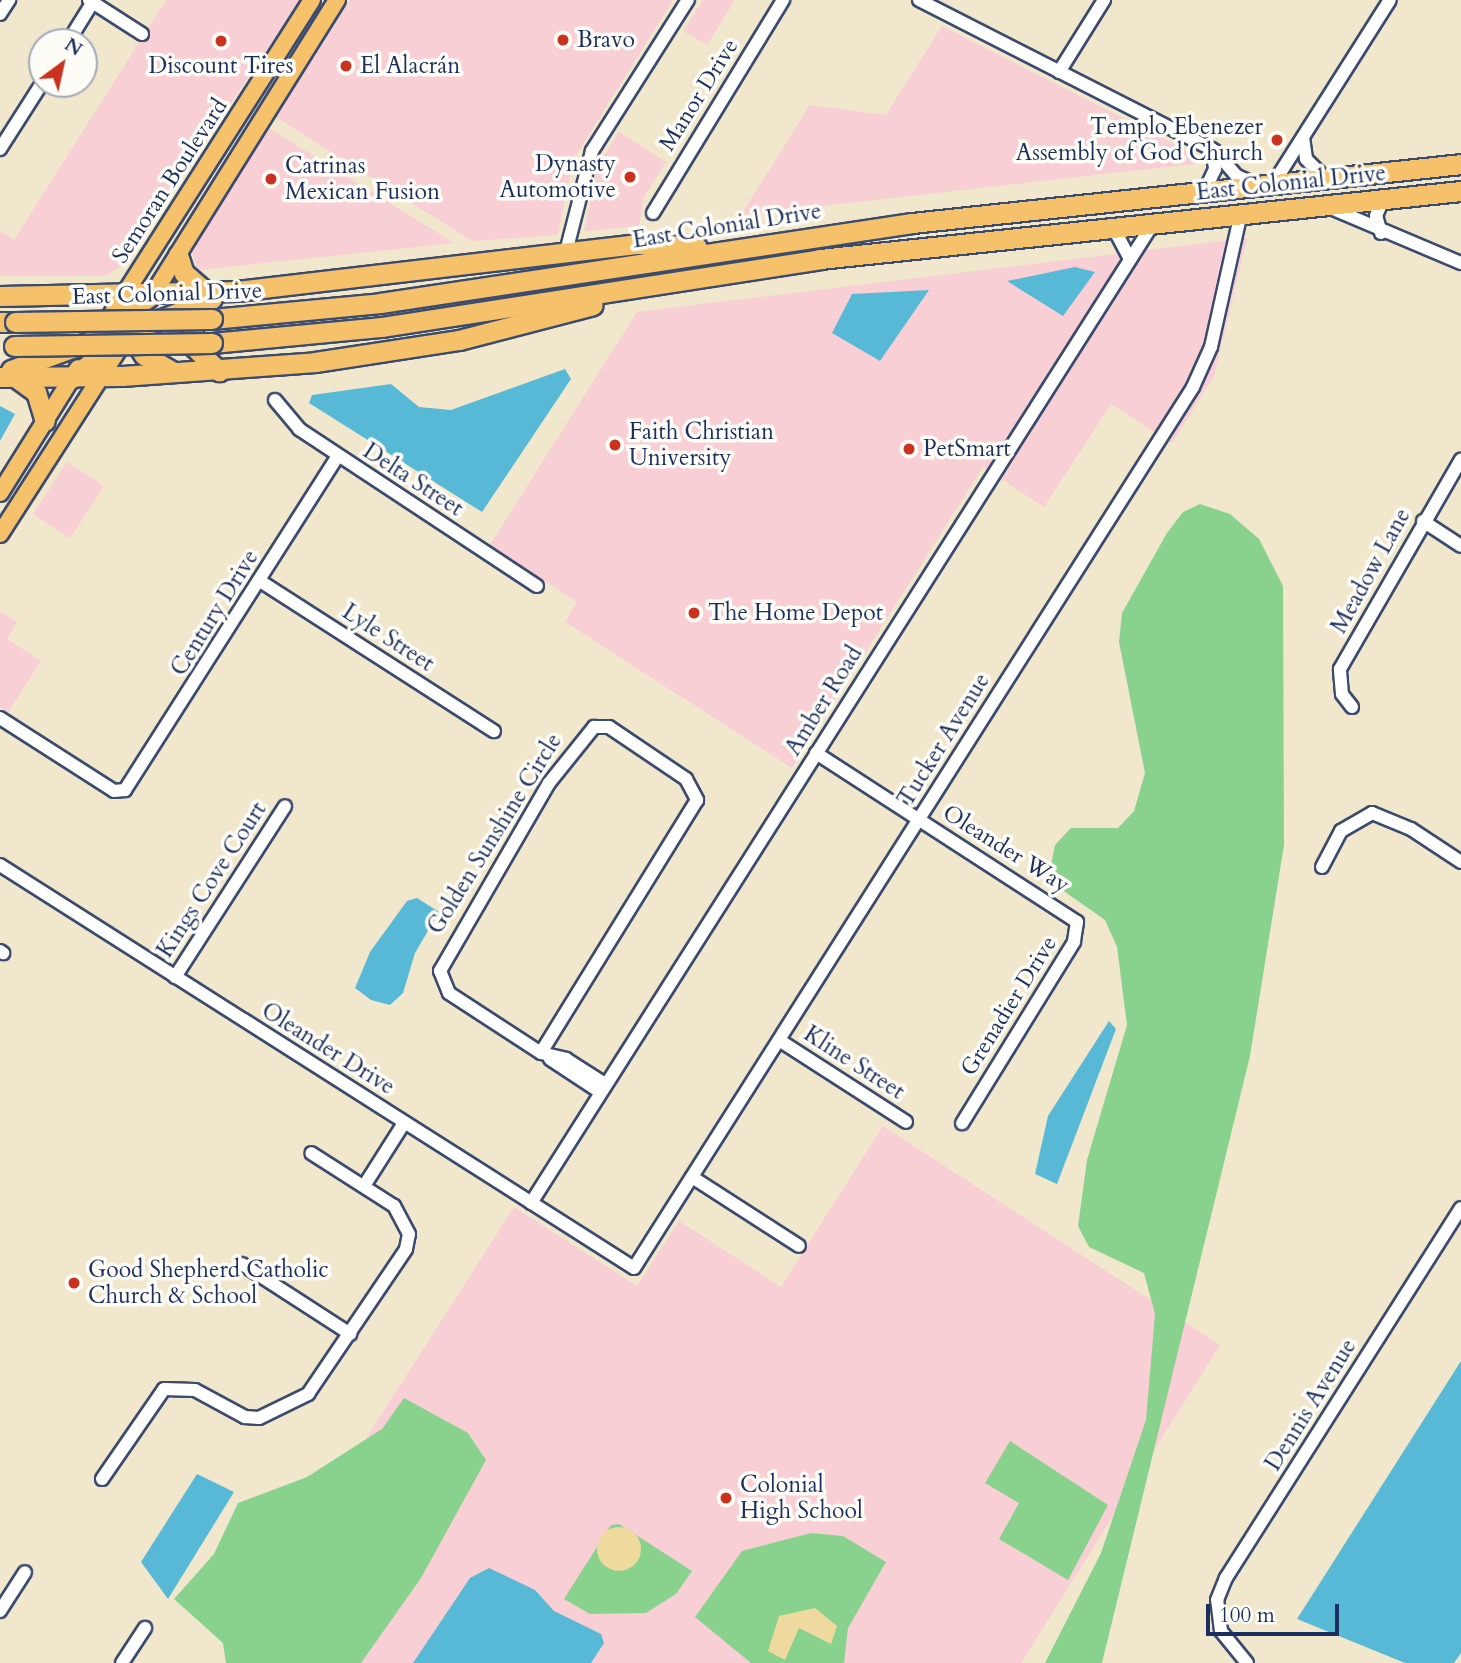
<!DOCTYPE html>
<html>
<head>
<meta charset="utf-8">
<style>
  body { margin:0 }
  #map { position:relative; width:1461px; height:1663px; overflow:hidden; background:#f1e7cc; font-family:Cardo,serif }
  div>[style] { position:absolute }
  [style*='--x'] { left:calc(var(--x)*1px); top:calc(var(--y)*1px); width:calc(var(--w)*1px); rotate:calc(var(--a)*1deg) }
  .built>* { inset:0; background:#f7cfd4; transform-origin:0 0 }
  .green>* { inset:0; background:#89d28e }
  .sand>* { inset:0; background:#eeda9e }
  .round { border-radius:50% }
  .water>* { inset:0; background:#58b9d6 }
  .roads { filter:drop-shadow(2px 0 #3b4b6e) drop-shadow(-2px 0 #3b4b6e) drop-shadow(0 2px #3b4b6e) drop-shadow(0 -2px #3b4b6e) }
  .minor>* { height:12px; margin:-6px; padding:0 6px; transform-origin:6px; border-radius:6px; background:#fff }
  .major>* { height:16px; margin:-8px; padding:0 8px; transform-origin:8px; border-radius:8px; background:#f6c16b }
  .highway>* { height:19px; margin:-9.5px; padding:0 9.5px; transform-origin:9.5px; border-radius:9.5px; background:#f6c16b }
  .bridges { filter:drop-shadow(2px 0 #3b4b6e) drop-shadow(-2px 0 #3b4b6e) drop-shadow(0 2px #3b4b6e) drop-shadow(0 -2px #3b4b6e) }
  .highway-bridge>* { height:19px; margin:-9.5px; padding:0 9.5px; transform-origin:9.5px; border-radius:9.5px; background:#f6c16b }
  .dots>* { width:19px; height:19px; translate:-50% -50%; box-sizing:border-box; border:4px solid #fdfcf7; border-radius:50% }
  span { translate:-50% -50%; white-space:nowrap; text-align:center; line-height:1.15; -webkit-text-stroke:7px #fdfcf7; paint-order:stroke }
  .poi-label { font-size:23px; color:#1b2f5e }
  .left { translate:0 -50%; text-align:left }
  .right { translate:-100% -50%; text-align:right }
  .street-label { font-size:23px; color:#1b2f5e }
  .north { position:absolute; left:28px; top:28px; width:70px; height:70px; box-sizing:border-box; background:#fdfcf7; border:2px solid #a3aaba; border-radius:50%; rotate:33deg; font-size:19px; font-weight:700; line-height:28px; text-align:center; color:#1b2f5e }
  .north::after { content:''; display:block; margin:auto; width:24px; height:32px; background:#c8321e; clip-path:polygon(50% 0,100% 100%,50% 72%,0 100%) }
  .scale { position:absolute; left:1206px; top:1604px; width:133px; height:32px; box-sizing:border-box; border:4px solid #1b2f5e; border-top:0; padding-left:9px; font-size:21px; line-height:24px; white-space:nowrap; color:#1b2f5e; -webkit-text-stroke:5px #fdfcf7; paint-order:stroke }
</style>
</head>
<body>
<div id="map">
  <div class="built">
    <div style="clip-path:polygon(166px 0,300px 0,124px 263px,107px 276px,0 276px,0 231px,14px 240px)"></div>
    <div style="clip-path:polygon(350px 0,673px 0,573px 160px,558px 235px,472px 241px,276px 117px)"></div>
    <div style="clip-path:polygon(703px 0,735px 0,707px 45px,683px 31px)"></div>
    <div style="clip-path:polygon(942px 26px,1202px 158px,1202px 163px,741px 215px,810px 105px,886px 115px)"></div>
    <div style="clip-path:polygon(269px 128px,454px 243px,198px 270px,191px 251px)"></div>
    <div style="clip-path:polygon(619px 132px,666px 162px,644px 197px,639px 226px,584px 231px,598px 165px)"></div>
    <div style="clip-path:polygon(1247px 238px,1214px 376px,1172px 443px,1111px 404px,1044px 507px,983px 467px,792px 768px,565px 622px,577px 602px,490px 545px,637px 312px)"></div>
    <div style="left:67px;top:462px;width:44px;height:62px;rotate:33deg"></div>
    <div style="clip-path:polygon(0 612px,17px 622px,7px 639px,41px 661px,8px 712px,0 707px)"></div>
    <div style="clip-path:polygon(883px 1126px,1220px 1345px,1021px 1663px,251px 1663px,231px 1650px,514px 1207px,637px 1286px,679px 1221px,781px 1287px)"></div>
  </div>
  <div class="green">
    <div style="clip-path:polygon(1200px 504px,1230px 514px,1259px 539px,1283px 586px,1284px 845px,1250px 1056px,1102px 1663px,1045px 1663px,1101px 1553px,1146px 1420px,1155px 1314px,1144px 1273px,1089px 1247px,1078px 1226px,1087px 1160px,1127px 1025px,1117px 947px,1105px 920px,1048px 880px,1055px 845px,1071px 828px,1118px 828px,1134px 811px,1145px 773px,1119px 642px,1122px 613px,1167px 533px,1183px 512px)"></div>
    <div style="clip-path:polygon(404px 1398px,468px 1433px,486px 1460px,421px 1578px,361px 1663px,226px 1663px,223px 1643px,174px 1599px,214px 1554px,238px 1503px,307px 1477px,382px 1429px)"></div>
    <div style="clip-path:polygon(1010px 1441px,1108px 1505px,1068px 1580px,999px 1539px,1019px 1503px,985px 1483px)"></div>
    <div style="clip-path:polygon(619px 1524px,692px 1571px,676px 1594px,646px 1613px,590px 1614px,564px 1599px,611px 1525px)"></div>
    <div style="clip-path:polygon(811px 1533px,843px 1536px,886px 1562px,848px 1628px,844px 1663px,751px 1663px,695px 1617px,742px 1551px)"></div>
  </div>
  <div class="sand">
    <div class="round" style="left:597px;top:1527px;width:44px;height:44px"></div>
    <div style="clip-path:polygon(815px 1608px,837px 1626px,831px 1644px,799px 1628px,785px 1660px,768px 1651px,779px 1616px)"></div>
  </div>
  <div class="water">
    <div style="clip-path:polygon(1075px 267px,1095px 272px,1063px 316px,1007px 281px)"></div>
    <div style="clip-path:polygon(929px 290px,880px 361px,832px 333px,852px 294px)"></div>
    <div style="clip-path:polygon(565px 369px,571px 379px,482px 512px,309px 403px,312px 395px,391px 384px,419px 407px,451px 410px)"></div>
    <div style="clip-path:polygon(0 406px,15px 414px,0 441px)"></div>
    <div style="clip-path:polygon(417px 898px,439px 912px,415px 953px,403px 993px,390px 1005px,371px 1000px,355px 988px,370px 952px,407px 901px)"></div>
    <div style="clip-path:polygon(1109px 1021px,1116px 1029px,1057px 1184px,1035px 1174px,1048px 1116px)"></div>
    <div style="clip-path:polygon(1461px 1361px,1461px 1653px,1454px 1663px,1405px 1663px,1297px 1619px)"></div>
    <div style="clip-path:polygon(197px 1474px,234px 1492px,168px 1599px,141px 1562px)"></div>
    <div style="clip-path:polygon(489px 1568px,535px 1590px,554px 1611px,601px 1634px,604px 1643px,591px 1663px,413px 1663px,470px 1578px)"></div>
  </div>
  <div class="roads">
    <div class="minor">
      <div style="--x:89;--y:0;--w:63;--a:32.7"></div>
      <div style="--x:919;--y:0;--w:329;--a:27"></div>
      <div style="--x:1212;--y:149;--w:20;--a:81"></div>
      <div style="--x:1215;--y:169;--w:21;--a:115"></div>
      <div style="--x:0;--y:14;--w:17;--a:-57"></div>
      <div style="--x:68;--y:42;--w:49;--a:-58.2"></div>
      <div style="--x:1059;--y:72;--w:85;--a:-58"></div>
      <div style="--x:1303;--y:137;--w:22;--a:82"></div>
      <div style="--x:1306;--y:159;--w:24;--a:45"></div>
      <div style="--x:0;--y:149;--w:78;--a:-57.5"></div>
      <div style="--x:1215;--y:151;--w:33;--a:49"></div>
      <div style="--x:1237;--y:176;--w:17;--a:24"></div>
      <div style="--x:1275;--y:181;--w:214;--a:-57.6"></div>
      <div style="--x:1326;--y:206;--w:147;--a:22.9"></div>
      <div style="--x:653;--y:213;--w:250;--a:-58.6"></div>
      <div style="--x:1113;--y:227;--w:36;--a:62"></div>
      <div style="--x:1381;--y:233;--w:18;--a:-106"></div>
      <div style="--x:1376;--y:216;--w:21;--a:-67"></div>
      <div style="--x:566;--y:252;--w:104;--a:-75.6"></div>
      <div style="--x:592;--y:151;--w:179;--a:-57.6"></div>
      <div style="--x:275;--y:400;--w:38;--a:50"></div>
      <div style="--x:299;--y:429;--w:285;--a:33.4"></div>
      <div style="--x:1423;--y:521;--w:45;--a:33.3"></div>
      <div style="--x:260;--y:581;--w:278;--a:32.7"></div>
      <div style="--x:1352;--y:707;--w:16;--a:-128"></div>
      <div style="--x:1342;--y:694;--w:25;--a:-95"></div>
      <div style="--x:1340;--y:669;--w:242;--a:-60"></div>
      <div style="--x:0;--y:718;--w:135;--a:32.6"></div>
      <div style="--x:114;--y:791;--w:11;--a:-5"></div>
      <div style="--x:125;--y:790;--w:396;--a:-57.5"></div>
      <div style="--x:594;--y:727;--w:15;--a:0"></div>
      <div style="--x:609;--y:727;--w:93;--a:34"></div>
      <div style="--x:686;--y:779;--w:24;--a:62"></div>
      <div style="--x:697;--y:800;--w:297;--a:121.7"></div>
      <div style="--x:541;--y:1053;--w:110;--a:-146.9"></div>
      <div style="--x:449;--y:993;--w:24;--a:-112"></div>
      <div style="--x:440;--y:971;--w:217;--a:-59.9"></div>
      <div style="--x:549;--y:783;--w:72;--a:-51.2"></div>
      <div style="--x:816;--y:753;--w:311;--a:32.9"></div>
      <div style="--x:1077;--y:922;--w:20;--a:99"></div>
      <div style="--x:1074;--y:942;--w:213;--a:121.7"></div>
      <div style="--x:0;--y:865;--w:751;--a:32.44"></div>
      <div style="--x:634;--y:1268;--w:1043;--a:-57.6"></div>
      <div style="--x:1193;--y:387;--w:44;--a:-65.8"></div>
      <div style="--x:1211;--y:347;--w:137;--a:-77.4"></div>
      <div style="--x:1322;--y:867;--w:41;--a:-62.2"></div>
      <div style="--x:1341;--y:831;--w:36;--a:-30"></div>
      <div style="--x:1372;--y:813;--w:42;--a:22.3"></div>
      <div style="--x:1411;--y:829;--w:60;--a:33.4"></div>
      <div style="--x:0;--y:951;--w:4;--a:34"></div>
      <div style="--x:175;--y:977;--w:203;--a:-57.2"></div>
      <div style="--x:779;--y:1040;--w:151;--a:32.8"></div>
      <div style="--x:541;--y:1053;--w:26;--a:13"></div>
      <div style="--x:566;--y:1059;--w:46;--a:32.7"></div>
      <div style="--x:550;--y:1059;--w:60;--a:33.4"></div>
      <div style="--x:692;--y:1177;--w:127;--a:32.8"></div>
      <div style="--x:364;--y:1186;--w:75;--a:-57.6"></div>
      <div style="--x:531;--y:1203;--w:1162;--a:-57.58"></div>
      <div style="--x:242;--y:1264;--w:129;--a:32.9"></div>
      <div style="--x:102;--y:1479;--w:109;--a:-55.4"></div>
      <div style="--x:164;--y:1389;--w:31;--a:2"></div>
      <div style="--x:195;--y:1390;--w:57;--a:28.4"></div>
      <div style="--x:245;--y:1417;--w:14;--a:4"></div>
      <div style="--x:259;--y:1418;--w:55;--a:-26.1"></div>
      <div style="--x:308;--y:1394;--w:175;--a:-55.9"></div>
      <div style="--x:406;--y:1249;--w:15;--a:-79"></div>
      <div style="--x:409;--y:1234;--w:32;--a:-118"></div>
      <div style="--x:394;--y:1206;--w:98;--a:-147.4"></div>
      <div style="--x:0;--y:1611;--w:46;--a:-57.3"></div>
      <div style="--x:122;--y:1663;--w:42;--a:-56.7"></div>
      <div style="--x:1247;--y:1663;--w:41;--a:-129.1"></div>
      <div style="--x:1221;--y:1631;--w:31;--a:-97"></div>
      <div style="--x:1217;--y:1600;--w:24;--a:-68"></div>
      <div style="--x:1226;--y:1578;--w:438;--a:-57.6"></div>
    </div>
    <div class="major">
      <div style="--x:150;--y:299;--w:353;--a:-58"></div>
      <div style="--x:103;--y:328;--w:389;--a:-57.5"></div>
      <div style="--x:0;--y:493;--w:147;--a:-58"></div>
      <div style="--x:0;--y:534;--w:232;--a:-57.3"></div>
    </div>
    <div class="highway">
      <div style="--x:178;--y:255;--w:19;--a:72"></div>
      <div style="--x:184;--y:273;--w:29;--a:41"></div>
      <div style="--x:0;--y:296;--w:237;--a:-1.2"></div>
      <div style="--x:237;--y:291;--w:406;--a:-6.7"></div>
      <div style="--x:640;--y:244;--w:57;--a:3"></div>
      <div style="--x:201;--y:306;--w:19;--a:118"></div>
      <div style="--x:192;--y:323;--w:24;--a:85"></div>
      <div style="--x:194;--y:347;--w:35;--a:44"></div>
      <div style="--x:212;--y:319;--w:169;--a:-5.4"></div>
      <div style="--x:380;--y:303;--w:538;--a:-8.55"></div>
      <div style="--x:912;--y:223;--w:552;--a:-6.13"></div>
      <div style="--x:0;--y:322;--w:15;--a:0"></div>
      <div style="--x:130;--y:333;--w:26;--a:58"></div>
      <div style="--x:144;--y:355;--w:34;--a:30"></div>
      <div style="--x:212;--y:343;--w:171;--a:-5.4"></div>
      <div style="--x:382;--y:327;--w:443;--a:-8.8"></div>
      <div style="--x:820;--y:259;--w:645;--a:-6.06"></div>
      <div style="--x:11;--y:370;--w:91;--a:-19.8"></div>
      <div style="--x:97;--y:339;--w:72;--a:-39.4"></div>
      <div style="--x:0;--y:377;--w:122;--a:-0.5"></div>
      <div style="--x:122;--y:376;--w:194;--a:-4.1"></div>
      <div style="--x:315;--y:362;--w:146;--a:-8.7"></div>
      <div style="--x:459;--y:340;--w:138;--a:-14.6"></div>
      <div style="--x:15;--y:377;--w:26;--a:36"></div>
      <div style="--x:36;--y:392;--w:30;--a:73"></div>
      <div style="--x:72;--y:378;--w:73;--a:-38.9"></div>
      <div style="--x:129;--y:332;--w:89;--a:-21.7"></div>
    </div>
  </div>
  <div class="bridges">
    <div class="highway-bridge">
      <div style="--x:15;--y:322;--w:197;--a:-0.9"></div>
      <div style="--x:14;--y:346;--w:198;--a:-0.9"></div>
    </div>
  </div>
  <div class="dots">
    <div style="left:563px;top:40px;background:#c8321e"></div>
    <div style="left:221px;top:41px;background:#c8321e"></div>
    <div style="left:346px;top:66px;background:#c8321e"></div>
    <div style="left:1277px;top:140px;background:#c8321e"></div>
    <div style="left:630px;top:177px;background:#c8321e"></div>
    <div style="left:271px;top:179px;background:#c8321e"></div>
    <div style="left:615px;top:445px;background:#c8321e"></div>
    <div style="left:909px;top:449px;background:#c8321e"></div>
    <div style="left:694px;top:613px;background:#c8321e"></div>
    <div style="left:74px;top:1283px;background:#c8321e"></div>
    <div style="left:726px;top:1498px;background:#c8321e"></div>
  </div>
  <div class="poi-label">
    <span class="left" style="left:577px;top:40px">Bravo</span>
    <span style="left:221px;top:66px">Discount Tires</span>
    <span class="left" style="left:360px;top:66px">El Alacrán</span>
    <span class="right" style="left:1263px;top:140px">Templo Ebenezer<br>Assembly of God Church</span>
    <span class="right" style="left:616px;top:177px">Dynasty<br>Automotive</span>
    <span class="left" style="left:285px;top:179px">Catrinas<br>Mexican Fusion</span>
    <span class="left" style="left:629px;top:445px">Faith Christian<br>University</span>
    <span class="left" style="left:923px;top:449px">PetSmart</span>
    <span class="left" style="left:708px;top:613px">The Home Depot</span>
    <span class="left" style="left:88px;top:1283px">Good Shepherd Catholic<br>Church &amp; School</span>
    <span class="left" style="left:740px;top:1498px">Colonial<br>High School</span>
  </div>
  <div class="street-label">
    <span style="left:699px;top:95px;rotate:-58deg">Manor Drive</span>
    <span style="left:170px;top:181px;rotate:-57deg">Semoran Boulevard</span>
    <span style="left:1291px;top:183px;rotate:-6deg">East Colonial Drive</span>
    <span style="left:727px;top:226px;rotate:-9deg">East Colonial Drive</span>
    <span style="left:167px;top:294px;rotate:-2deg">East Colonial Drive</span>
    <span style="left:413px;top:480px;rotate:33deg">Delta Street</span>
    <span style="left:1371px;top:571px;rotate:-61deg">Meadow Lane</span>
    <span style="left:215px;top:613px;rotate:-58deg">Century Drive</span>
    <span style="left:388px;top:638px;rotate:33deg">Lyle Street</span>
    <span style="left:824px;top:701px;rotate:-58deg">Amber Road</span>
    <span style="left:944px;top:740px;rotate:-58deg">Tucker Avenue</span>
    <span style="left:495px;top:834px;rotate:-58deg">Golden Sunshine Circle</span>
    <span style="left:1006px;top:849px;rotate:32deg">Oleander Way</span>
    <span style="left:212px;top:880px;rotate:-57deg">Kings Cove Court</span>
    <span style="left:1009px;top:1006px;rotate:-58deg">Grenadier Drive</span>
    <span style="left:328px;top:1049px;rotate:32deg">Oleander Drive</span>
    <span style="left:854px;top:1063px;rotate:33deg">Kline Street</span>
    <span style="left:1311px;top:1405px;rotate:-58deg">Dennis Avenue</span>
  </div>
  <div class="north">N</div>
  <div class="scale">100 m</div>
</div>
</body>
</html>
